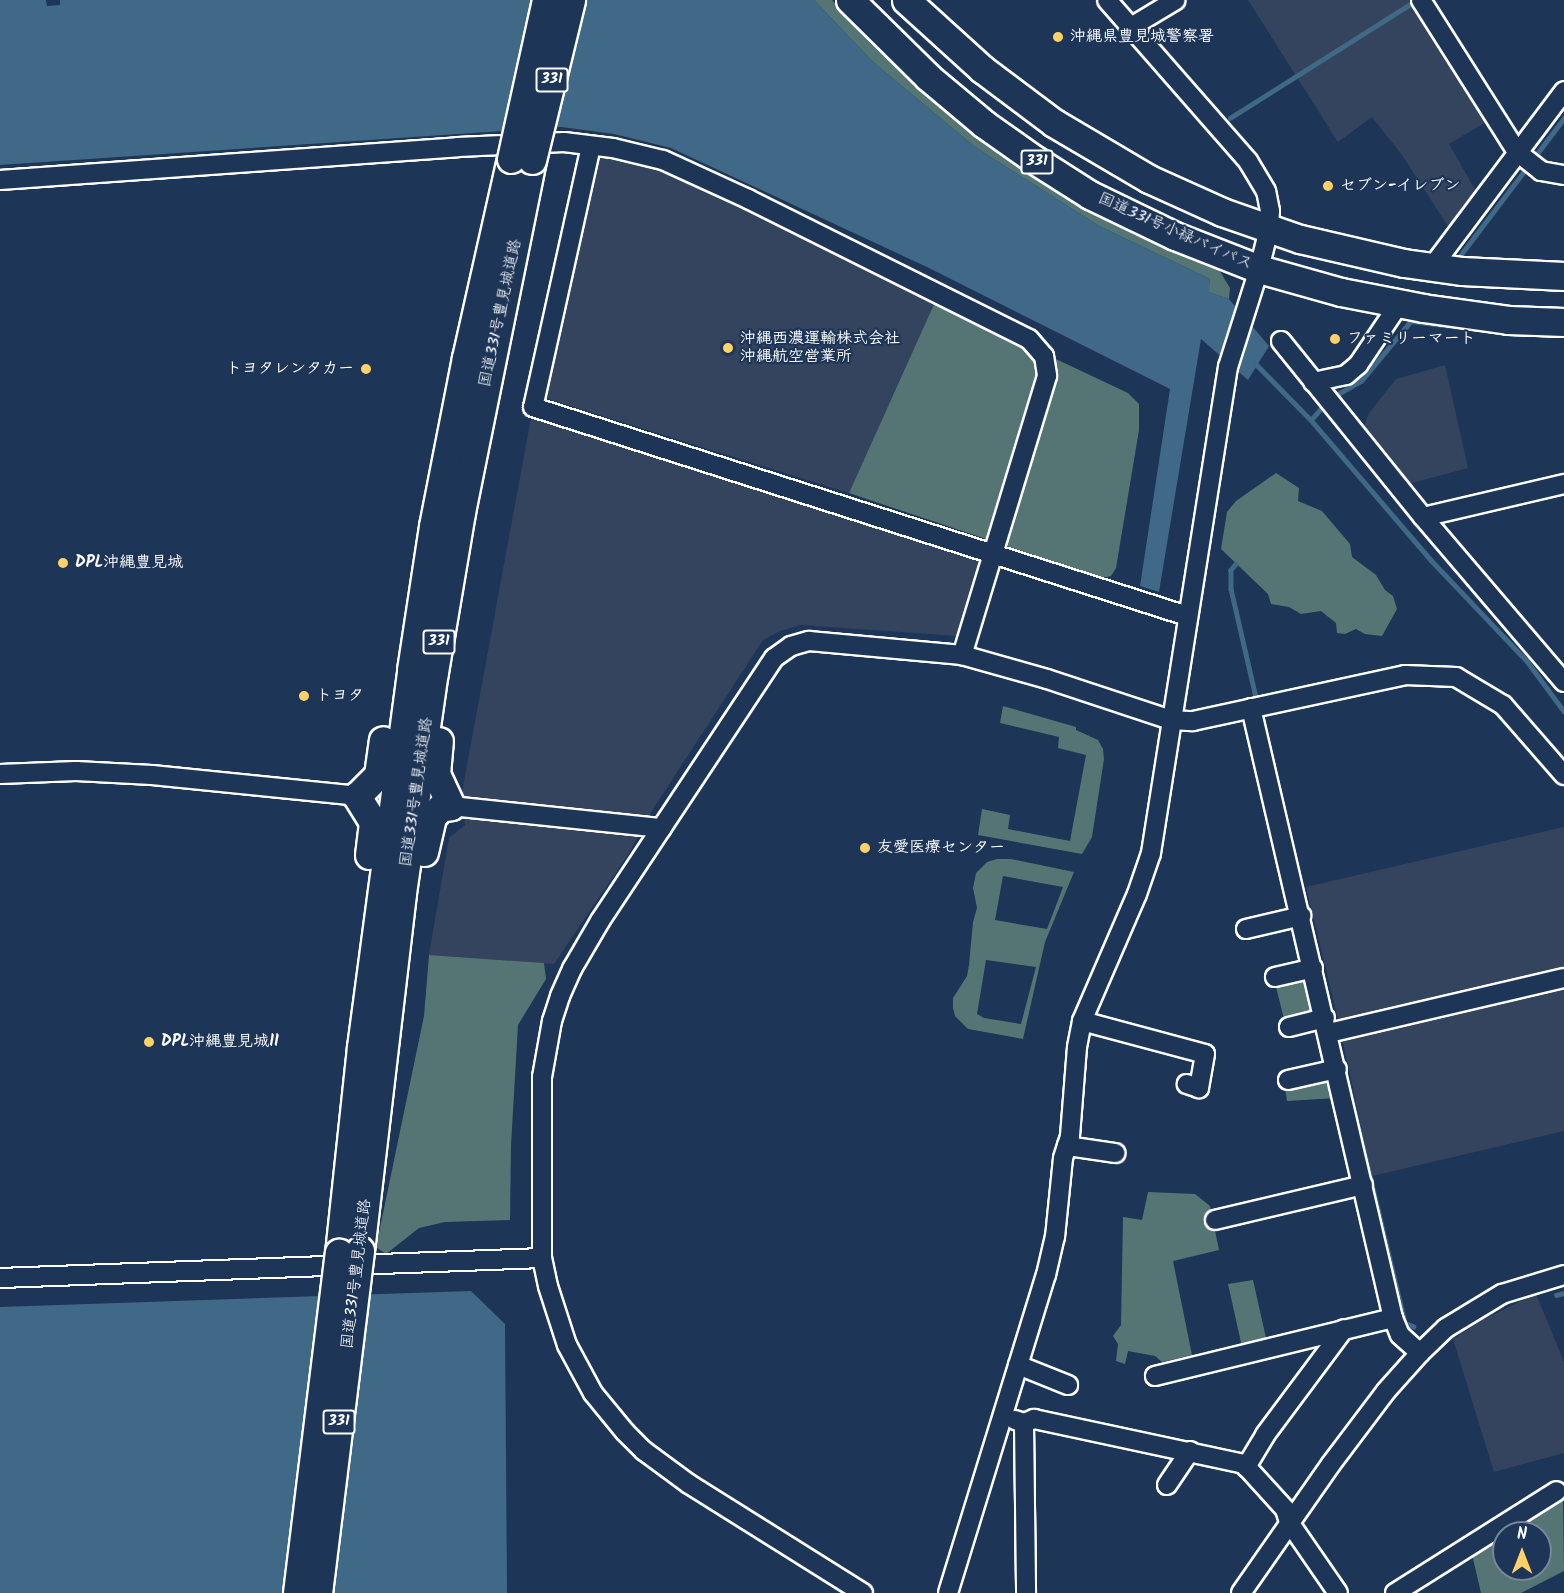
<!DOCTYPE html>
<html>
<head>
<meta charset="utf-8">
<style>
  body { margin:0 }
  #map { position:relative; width:1564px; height:1593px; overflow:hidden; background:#1d3557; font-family:Kalam,"Klee One",sans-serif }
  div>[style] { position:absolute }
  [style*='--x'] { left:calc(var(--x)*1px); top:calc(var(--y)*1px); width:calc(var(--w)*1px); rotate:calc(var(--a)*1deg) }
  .built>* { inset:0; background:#34445f }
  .green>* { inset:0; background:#557574; transform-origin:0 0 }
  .water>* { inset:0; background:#3f6986 }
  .stream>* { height:4.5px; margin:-2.25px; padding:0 2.25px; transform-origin:2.25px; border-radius:2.25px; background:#3f6986 }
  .roads { filter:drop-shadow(2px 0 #fff) drop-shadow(-2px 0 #fff) drop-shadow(0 2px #fff) drop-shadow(0 -2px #fff) }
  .minor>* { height:18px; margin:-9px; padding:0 9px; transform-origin:9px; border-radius:9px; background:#1d3557 }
  .highway>* { height:27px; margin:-13.5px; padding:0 13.5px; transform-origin:13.5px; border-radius:13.5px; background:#1d3557 }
  .bridges { filter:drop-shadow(2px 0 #fff) drop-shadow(-2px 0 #fff) drop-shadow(0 2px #fff) drop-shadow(0 -2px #fff) }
  .highway-bridge>* { height:27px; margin:-13.5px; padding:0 13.5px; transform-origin:13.5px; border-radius:13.5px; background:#1d3557 }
  .dots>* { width:16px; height:16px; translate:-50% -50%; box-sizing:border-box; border:3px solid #1d3557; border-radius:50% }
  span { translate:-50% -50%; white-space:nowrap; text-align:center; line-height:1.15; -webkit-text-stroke:4.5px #1d3557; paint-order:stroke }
  .shield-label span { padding:2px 4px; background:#1d3557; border:2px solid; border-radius:4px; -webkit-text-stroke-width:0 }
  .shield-label { font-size:15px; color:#fff; font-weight:700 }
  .poi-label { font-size:16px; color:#fff; font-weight:700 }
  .left { translate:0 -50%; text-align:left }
  .right { translate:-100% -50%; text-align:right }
  .street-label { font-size:16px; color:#fff }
  .north { position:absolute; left:1492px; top:1521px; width:60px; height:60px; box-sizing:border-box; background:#1d3557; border:2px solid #77869a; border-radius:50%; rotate:0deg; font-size:16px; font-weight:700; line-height:24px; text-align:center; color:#fff }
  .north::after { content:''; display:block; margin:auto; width:21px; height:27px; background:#ffd166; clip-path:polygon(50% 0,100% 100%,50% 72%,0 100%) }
</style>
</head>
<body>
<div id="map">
  <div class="built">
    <div style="clip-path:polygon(1248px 0,1416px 0,1491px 119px,1449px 144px,1477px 193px,1451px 231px,1402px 155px,1372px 117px,1338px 142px)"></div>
    <div style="clip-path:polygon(602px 154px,661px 167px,782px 224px,935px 302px,849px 493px,529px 393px,582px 185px)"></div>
    <div style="clip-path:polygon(1445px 365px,1468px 468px,1408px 484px,1369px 440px,1364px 426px,1369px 413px,1396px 379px)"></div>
    <div style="clip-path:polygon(531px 418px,983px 560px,957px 636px,801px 625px,780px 631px,763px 640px,653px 809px,629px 853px,554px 964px,429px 955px,449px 838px,465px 825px,462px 792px)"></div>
    <div style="clip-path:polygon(1564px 827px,1564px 1131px,1372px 1176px,1338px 1019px,1306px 887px)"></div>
    <div style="clip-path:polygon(1536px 1294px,1564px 1362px,1564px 1453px,1494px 1472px,1453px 1339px,1484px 1319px)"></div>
  </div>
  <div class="green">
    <div style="clip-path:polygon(814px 0,832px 0,870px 43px,929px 96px,980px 139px,1044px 183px,1089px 208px,1215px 263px,1230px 288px,1229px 299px,1208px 292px,1210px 279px,1099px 226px,975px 147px,873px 62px)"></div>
    <div style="clip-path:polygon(935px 302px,1128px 393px,1139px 404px,1139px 430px,1116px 568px,1111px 576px,1102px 578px,849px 493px)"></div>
    <div style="clip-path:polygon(1276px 473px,1299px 488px,1298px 501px,1322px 511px,1350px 544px,1352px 557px,1376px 575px,1385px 590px,1393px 596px,1397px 609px,1382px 636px,1365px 634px,1356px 629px,1345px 634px,1337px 633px,1336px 623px,1321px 611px,1301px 614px,1289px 607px,1271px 604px,1268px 594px,1221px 549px,1227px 512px,1236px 501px)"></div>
    <div style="clip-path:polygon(1003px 706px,1076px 727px,1076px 730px,1098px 740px,1103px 749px,1104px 759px,1092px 837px,1082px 854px,978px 835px,982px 809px,1010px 815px,1008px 829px,1070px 841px,1086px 755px,1058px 748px,1059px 737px,1000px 723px)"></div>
    <div style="clip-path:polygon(evenodd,997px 859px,1011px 859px,1074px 872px,1045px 942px,1023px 1039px,968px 1029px,955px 1016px,953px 1008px,953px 998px,967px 976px,969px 965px,973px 922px,977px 908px,973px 888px,976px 873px,987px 862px,997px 859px,1003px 876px,1063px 887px,1047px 929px,995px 920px,1003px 876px,997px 859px,986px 960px,1036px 967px,1021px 1024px,984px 1018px,977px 1014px,986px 960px)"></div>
    <div style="clip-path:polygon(429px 955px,544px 963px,546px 979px,518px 1025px,511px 1145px,510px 1220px,445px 1222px,419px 1228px,386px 1254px,376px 1247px,424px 1016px)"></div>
    <div style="left:1306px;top:975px;width:41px;height:32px;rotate:76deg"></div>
    <div style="clip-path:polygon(1331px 1078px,1336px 1098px,1287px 1101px,1285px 1088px)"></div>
    <div style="clip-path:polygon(1148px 1192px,1195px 1194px,1210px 1206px,1219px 1250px,1173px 1261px,1192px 1355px,1162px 1362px,1155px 1356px,1128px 1351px,1125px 1364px,1116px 1361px,1118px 1344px,1113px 1336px,1121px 1325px,1123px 1217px,1142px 1220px)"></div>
    <div style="clip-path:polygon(1253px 1280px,1266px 1338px,1257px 1344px,1242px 1347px,1228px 1284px)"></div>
    <div style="clip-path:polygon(evenodd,1563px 1497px,1564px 1571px,1521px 1593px,1481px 1593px,1471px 1550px,1563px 1497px,1504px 1533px,1540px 1533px,1540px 1569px,1504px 1569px,1504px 1533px)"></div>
  </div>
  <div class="water">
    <div style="clip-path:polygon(0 0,46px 0,47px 6px,60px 5px,60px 0,814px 0,873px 62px,975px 147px,1099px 226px,1210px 279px,1209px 292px,1229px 299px,1269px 346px,1248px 380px,1201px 339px,1159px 592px,1140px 586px,1170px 389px,929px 268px,671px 148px,614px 134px,561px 127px,0 165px)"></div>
    <div style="clip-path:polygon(471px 1291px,505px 1324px,507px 1593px,0 1593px,0 1307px)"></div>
  </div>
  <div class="stream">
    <div style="--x:1230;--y:118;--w:221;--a:-32.3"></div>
    <div style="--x:1533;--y:159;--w:51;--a:-52.9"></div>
    <div style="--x:1459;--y:257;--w:114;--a:-52.8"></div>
    <div style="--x:1411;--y:321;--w:75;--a:6.9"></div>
    <div style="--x:1256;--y:364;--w:78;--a:45.5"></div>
    <div style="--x:1311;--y:420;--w:184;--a:49.4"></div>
    <div style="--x:1431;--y:560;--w:139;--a:46.5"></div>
    <div style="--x:1527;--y:661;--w:62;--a:53.5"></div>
    <div style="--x:1331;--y:398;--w:34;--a:-30"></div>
    <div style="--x:1361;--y:381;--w:85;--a:-50.3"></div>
    <div style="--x:1311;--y:420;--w:21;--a:-49"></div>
    <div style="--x:1236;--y:564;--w:8;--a:130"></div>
    <div style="--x:1231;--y:570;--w:19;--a:90"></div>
    <div style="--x:1231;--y:589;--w:111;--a:77"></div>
    <div style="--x:1341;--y:1054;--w:277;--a:76.6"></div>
    <div style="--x:1405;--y:1323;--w:9;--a:21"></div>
    <div style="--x:1556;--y:1295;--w:8;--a:-14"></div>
  </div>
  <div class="roads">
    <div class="minor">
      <div style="--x:1421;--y:0;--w:180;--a:57.7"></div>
      <div style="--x:1517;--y:152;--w:31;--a:38"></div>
      <div style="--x:1541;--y:171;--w:23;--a:10"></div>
      <div style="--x:1131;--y:27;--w:52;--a:-31"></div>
      <div style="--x:591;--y:146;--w:267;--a:102.5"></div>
      <div style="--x:533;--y:407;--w:687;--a:17.72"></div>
      <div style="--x:0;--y:180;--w:459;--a:-4.1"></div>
      <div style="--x:458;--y:147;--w:106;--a:-2.7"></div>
      <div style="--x:564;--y:142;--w:49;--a:7"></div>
      <div style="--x:613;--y:148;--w:51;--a:13.5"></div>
      <div style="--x:663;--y:160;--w:94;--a:24.6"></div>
      <div style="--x:748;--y:199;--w:314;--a:26.5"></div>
      <div style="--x:1029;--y:339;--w:23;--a:49"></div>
      <div style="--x:1044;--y:356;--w:20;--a:81"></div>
      <div style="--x:1047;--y:376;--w:292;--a:106.9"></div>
      <div style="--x:1432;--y:267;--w:220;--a:-53.1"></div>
      <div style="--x:1281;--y:341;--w:226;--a:51.1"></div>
      <div style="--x:1423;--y:517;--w:217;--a:49.5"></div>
      <div style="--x:1313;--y:382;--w:34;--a:-12"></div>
      <div style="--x:1346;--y:375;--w:16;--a:-40"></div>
      <div style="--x:1358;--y:365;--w:73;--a:-56.1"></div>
      <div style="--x:1423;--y:517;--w:145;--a:-13.2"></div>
      <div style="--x:1251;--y:708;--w:626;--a:76.9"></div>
      <div style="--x:1393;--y:1318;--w:18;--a:68"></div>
      <div style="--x:1400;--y:1335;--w:27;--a:42"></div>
      <div style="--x:0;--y:774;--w:76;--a:-2.3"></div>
      <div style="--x:76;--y:771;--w:76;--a:3"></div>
      <div style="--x:152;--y:775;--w:206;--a:5.8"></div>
      <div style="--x:451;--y:806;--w:212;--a:6"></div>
      <div style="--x:1246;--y:929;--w:57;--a:-13.3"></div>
      <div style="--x:1275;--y:977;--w:39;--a:-13"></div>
      <div style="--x:1082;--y:1021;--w:127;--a:15"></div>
      <div style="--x:1205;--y:1054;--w:35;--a:100"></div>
      <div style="--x:1199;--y:1088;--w:13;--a:-162"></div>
      <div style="--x:1289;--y:1027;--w:37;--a:-14"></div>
      <div style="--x:1329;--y:1033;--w:241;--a:-13.2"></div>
      <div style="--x:1288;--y:1080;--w:50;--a:-12.7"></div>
      <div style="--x:1067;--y:1146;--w:49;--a:8.3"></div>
      <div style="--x:1215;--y:1220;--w:152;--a:-13.3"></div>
      <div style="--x:0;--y:1278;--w:542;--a:-2.11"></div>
      <div style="--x:1018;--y:1365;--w:54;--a:21.8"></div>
      <div style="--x:1155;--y:1376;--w:245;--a:-13.7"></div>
      <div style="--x:1015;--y:1420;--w:9;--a:18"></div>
      <div style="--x:1024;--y:1423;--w:170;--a:89.3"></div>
      <div style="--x:1024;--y:1423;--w:11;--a:-22"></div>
      <div style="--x:1034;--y:1419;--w:215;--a:12.1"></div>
      <div style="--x:1244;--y:1464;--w:61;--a:47.7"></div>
      <div style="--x:1285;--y:1509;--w:14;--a:73"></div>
      <div style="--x:1289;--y:1522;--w:86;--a:55.4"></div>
      <div style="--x:1246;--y:1467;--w:37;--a:-59"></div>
      <div style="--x:1265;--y:1435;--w:132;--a:-53.3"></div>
      <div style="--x:1167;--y:1485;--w:41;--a:-55.9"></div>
      <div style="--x:863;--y:1593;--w:205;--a:-147.9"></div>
      <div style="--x:689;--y:1484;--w:56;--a:-143.7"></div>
      <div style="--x:644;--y:1451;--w:27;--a:-135"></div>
      <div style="--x:625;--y:1432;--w:50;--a:-129.4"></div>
      <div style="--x:593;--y:1393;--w:55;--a:-118.4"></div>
      <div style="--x:567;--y:1345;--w:62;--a:-107.9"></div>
      <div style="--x:548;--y:1286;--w:29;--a:-102"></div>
      <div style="--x:542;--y:1258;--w:181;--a:-90"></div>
      <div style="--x:542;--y:1077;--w:57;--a:-79.9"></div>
      <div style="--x:552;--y:1021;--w:26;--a:-72"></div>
      <div style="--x:560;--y:996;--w:30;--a:-66"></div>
      <div style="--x:572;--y:969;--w:56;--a:-59.7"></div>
      <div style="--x:600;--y:921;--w:315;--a:-56.5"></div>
      <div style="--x:774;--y:658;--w:21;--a:-35"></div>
      <div style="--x:791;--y:646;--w:19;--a:-16"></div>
      <div style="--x:809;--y:641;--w:154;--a:5.2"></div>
      <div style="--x:962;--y:655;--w:88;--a:15.8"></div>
      <div style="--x:1047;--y:679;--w:131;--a:18.3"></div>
      <div style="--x:1171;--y:720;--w:22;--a:3"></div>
      <div style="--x:1193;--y:721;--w:217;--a:-12.2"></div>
      <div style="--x:1405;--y:675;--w:51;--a:2.2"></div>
      <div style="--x:1456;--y:677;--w:55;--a:30.8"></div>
      <div style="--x:1503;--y:705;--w:93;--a:48.9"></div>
      <div style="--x:948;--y:1593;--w:333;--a:-72.9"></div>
      <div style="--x:1046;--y:1275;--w:39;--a:-77"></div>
      <div style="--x:1055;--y:1237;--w:79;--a:-84.2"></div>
      <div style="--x:1063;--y:1158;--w:23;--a:-72"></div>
      <div style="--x:1070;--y:1136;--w:89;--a:-85.5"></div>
      <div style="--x:1077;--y:1047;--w:26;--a:-79"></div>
      <div style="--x:1082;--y:1021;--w:138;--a:-66.6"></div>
      <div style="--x:1137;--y:894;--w:43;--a:-71.1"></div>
      <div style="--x:1151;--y:853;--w:492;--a:-81"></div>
      <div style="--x:1228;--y:367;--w:103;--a:-72.4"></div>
      <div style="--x:1259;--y:269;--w:41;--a:-76"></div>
      <div style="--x:1269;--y:229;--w:18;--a:-87"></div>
      <div style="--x:1270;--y:211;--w:20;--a:-101"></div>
      <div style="--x:1266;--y:191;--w:35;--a:-121"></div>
      <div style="--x:1248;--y:161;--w:214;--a:-131.2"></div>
      <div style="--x:1241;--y:1593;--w:157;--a:-55.1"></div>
      <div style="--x:1331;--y:1464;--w:91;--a:-53"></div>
      <div style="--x:1386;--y:1391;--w:51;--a:-48.2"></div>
      <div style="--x:1420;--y:1353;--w:36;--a:-44"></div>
      <div style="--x:1446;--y:1328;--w:66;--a:-31.3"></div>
      <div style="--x:1502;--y:1294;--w:65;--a:-17"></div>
      <div style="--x:1395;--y:1593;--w:191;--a:-32.2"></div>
    </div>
    <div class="highway">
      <div style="--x:850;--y:0;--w:110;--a:44.6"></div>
      <div style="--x:928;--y:77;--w:73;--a:40"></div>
      <div style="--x:984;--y:124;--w:62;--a:35.2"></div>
      <div style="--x:1035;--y:160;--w:65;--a:32.5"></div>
      <div style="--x:1090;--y:195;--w:94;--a:25.8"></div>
      <div style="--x:1175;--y:236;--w:90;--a:21.4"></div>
      <div style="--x:1259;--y:269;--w:85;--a:15.7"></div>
      <div style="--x:1341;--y:292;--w:84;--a:11"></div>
      <div style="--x:1423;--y:308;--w:86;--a:8"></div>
      <div style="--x:1508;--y:320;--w:56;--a:2"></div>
      <div style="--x:906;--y:0;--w:103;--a:42.2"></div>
      <div style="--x:982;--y:69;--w:90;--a:36.9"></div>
      <div style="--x:1054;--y:123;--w:110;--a:30.5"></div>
      <div style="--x:1149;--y:179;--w:80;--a:24.3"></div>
      <div style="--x:1222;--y:212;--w:83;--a:19.1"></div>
      <div style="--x:1300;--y:239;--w:107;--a:13"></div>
      <div style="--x:1404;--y:263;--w:59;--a:7.9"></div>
      <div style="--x:1462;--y:271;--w:102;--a:2.8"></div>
      <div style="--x:424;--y:852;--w:36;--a:-77"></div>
      <div style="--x:432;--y:817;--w:12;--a:-48"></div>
      <div style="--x:440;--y:808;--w:11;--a:-10"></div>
      <div style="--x:451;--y:806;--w:35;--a:-115"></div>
      <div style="--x:436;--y:774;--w:33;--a:-85"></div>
      <div style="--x:369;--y:855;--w:33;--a:-83"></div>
      <div style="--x:373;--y:822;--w:31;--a:-122"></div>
      <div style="--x:357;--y:796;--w:30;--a:-45"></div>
      <div style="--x:378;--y:775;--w:35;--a:-82"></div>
      <div style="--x:360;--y:1251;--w:360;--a:-83.3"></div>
      <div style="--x:402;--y:893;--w:223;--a:-81.8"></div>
      <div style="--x:434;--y:672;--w:162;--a:-80.4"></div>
      <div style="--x:461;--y:512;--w:359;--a:-78.6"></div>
      <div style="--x:339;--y:1253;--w:207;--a:-83.9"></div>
      <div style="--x:361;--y:1047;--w:380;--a:-82.4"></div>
      <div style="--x:411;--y:670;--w:146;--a:-81.3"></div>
      <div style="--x:433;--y:526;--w:171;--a:-78.9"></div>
      <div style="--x:466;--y:358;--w:204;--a:-77.3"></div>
    </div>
  </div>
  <div class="bridges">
    <div class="highway-bridge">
      <div style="--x:511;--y:159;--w:163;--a:-77.6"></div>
      <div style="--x:532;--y:160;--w:165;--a:-76.3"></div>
      <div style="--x:297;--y:1593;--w:343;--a:-83"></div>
      <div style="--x:318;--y:1593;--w:345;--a:-83"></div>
    </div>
  </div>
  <div class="dots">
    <div style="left:1058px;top:37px;background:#ffd166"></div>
    <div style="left:1328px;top:186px;background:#ffd166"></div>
    <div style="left:1335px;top:339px;background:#ffd166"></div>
    <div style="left:728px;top:348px;background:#ffd166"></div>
    <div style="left:366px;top:369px;background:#ffd166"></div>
    <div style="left:63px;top:563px;background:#ffd166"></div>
    <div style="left:304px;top:696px;background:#ffd166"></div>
    <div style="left:865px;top:848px;background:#ffd166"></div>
    <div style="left:149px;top:1042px;background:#ffd166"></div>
  </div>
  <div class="shield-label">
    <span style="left:552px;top:80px">331</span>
    <span style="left:1037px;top:162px">331</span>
    <span style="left:439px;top:642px">331</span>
    <span style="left:339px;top:1422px">331</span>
  </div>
  <div class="poi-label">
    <span class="left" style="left:1070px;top:37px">沖縄県豊見城警察署</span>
    <span class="left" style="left:1340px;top:186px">セブン-イレブン</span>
    <span class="left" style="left:740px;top:348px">沖縄西濃運輸株式会社<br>沖縄航空営業所</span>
    <span class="left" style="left:1347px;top:339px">ファミリーマート</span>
    <span class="right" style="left:354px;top:369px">トヨタレンタカー</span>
    <span class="left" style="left:75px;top:563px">DPL沖縄豊見城</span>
    <span class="left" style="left:316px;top:696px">トヨタ</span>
    <span class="left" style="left:877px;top:848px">友愛医療センター</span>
    <span class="left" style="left:161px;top:1042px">DPL沖縄豊見城II</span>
  </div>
  <div class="street-label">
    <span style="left:1175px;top:232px;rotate:24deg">国道331号小禄バイパス</span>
    <span style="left:501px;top:313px;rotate:-78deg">国道331号豊見城道路</span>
    <span style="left:417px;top:792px;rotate:-82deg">国道331号豊見城道路</span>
    <span style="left:357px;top:1274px;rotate:-83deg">国道331号豊見城道路</span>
  </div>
  <div class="north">N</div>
</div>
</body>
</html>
